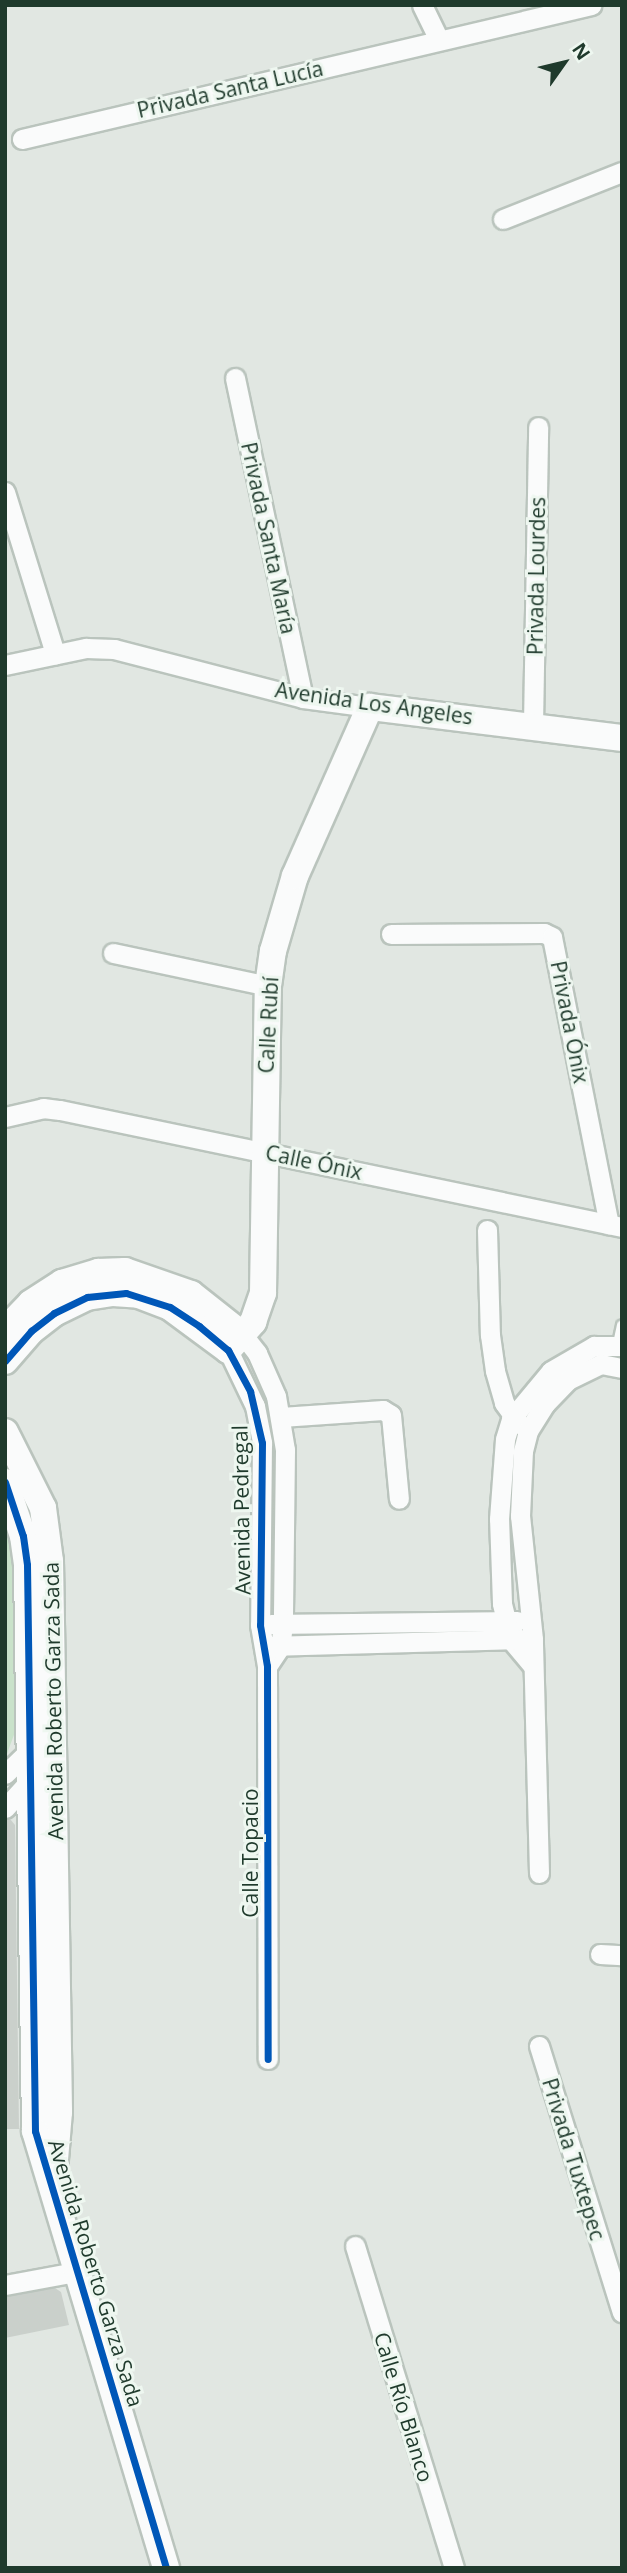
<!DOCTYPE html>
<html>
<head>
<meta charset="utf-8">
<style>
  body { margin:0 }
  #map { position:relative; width:627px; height:2573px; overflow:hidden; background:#e1e7e2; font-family:"Open Sans",sans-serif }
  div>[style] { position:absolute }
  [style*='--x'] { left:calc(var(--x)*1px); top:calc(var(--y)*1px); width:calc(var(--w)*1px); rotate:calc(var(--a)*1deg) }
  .green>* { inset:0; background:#c9e2ca }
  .building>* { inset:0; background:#cad0cb }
  .roads { filter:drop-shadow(2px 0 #bac4bd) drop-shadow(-2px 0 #bac4bd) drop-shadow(0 2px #bac4bd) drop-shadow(0 -2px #bac4bd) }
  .lane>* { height:10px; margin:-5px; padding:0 5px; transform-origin:5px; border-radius:5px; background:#fafbfb }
  .street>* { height:19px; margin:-9.5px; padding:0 9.5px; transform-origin:9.5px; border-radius:9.5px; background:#fafbfb }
  .secondary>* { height:26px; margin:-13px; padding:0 13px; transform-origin:13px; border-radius:13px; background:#fafbfb }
  .cycleway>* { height:7px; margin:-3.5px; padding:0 3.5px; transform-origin:3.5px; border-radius:3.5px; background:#0057b8 }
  span { translate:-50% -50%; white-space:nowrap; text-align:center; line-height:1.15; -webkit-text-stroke:6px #eef7f0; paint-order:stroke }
  .street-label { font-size:21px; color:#1f3a2c }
  .frame { position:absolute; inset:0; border:7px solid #1f3a2c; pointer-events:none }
  .north { position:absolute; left:529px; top:28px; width:70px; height:70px; -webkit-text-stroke:5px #eef7f0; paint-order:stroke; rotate:56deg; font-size:19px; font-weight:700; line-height:28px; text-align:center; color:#1f3a2c }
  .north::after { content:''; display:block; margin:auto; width:24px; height:32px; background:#1f3a2c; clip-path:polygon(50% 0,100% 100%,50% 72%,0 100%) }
</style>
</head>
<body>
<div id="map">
  <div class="green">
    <div style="clip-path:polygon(5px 1524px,19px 1592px,18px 1724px,5px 1759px)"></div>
  </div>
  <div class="building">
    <div style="clip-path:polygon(10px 1819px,15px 1825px,19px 2129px,5px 2129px,5px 1820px)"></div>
    <div style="clip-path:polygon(55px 2288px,61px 2292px,69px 2325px,5px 2338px,5px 2297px)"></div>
  </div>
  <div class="roads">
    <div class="lane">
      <div style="--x:618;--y:1344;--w:19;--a:-78"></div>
    </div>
    <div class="street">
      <div style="--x:422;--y:5;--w:39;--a:64"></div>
      <div style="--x:22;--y:139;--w:585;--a:-13.25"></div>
      <div style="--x:503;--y:219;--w:128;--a:-21.6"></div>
      <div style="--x:235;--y:378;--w:327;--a:78"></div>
      <div style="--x:5;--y:492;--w:170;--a:72.8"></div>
      <div style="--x:5;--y:665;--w:83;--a:-11.9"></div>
      <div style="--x:86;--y:648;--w:28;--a:2"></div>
      <div style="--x:114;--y:649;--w:195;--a:14.5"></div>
      <div style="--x:303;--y:698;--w:68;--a:7.7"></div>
      <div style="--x:533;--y:724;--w:297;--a:-89"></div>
      <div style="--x:391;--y:934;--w:153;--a:-0.4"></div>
      <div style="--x:544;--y:933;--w:9;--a:27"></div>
      <div style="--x:552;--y:937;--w:293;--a:78.8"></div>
      <div style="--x:113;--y:953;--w:158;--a:12"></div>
      <div style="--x:5;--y:1117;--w:39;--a:-13"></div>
      <div style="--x:43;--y:1108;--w:17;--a:7"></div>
      <div style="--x:60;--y:1110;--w:574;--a:11.76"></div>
      <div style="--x:487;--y:1230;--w:105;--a:88.4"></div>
      <div style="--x:490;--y:1335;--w:36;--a:82"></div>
      <div style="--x:495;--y:1371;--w:33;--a:74"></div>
      <div style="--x:504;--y:1403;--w:26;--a:54"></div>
      <div style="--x:243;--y:1335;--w:23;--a:52"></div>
      <div style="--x:257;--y:1353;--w:47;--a:66.2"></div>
      <div style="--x:276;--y:1396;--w:55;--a:80.5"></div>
      <div style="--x:285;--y:1450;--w:174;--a:90.7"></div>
      <div style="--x:283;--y:1624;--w:23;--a:97"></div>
      <div style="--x:280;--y:1647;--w:23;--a:124"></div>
      <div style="--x:228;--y:1350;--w:62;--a:64.3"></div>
      <div style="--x:255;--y:1406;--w:38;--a:79"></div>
      <div style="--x:262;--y:1443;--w:182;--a:90.6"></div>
      <div style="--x:260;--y:1625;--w:42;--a:80.3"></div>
      <div style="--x:267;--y:1666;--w:393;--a:89.9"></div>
      <div style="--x:281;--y:1417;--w:102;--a:-3.9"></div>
      <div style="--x:383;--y:1410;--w:9;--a:32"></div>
      <div style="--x:391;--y:1415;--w:84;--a:84.6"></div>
      <div style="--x:271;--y:1624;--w:246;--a:-0.7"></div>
      <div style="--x:268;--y:1646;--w:253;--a:-1.6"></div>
      <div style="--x:532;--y:1665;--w:33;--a:-130"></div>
      <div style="--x:511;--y:1640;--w:38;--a:-104"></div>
      <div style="--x:502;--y:1603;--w:84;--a:-92"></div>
      <div style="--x:499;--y:1519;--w:80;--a:-85.7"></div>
      <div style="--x:505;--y:1439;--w:21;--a:-73"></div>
      <div style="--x:511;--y:1419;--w:62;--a:-50.2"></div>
      <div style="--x:551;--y:1371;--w:50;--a:-30.2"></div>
      <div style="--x:594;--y:1346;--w:28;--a:0"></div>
      <div style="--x:5;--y:1774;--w:40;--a:-44"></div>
      <div style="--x:5;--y:1808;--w:45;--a:-47.7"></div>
      <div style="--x:539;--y:1873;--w:234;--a:-91.5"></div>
      <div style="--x:533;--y:1639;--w:124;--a:-96"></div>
      <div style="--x:520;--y:1516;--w:65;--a:-87.4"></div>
      <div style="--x:523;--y:1451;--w:21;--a:-76"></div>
      <div style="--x:528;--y:1431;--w:32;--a:-58"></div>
      <div style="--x:545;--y:1404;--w:33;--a:-46"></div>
      <div style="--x:568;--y:1380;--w:37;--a:-26"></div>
      <div style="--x:601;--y:1364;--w:21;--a:11"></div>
      <div style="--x:600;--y:1954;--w:22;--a:3"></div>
      <div style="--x:539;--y:2046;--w:279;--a:72.7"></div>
      <div style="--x:355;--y:2246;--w:337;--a:72.9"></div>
      <div style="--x:5;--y:2285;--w:71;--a:-10.5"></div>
    </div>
    <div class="secondary">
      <div style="--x:5;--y:1330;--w:37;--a:-46"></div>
      <div style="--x:31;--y:1303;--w:37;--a:-33"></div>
      <div style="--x:62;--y:1283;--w:38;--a:-17"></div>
      <div style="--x:98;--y:1272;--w:27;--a:-2"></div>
      <div style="--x:125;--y:1271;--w:70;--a:19.2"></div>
      <div style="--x:191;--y:1294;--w:66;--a:38.3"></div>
      <div style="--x:5;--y:1361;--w:40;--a:-49"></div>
      <div style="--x:31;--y:1331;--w:29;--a:-38"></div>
      <div style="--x:54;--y:1313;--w:37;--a:-26"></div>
      <div style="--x:87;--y:1297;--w:26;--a:-9"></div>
      <div style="--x:113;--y:1293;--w:26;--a:4"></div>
      <div style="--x:139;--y:1295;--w:33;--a:21"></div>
      <div style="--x:170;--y:1307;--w:72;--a:36.6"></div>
      <div style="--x:228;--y:1350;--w:38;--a:-48"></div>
      <div style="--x:253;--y:1322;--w:31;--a:-71"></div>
      <div style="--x:263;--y:1293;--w:307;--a:-89.1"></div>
      <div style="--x:268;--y:986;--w:35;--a:-82"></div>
      <div style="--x:273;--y:951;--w:78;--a:-73.7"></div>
      <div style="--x:295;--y:876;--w:185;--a:-66.1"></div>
      <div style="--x:370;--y:707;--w:254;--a:7"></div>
      <div style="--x:5;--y:1432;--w:85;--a:63.4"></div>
      <div style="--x:43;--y:1508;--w:53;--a:82.5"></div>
      <div style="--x:50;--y:1561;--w:551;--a:89.06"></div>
      <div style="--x:59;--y:2112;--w:71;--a:94.8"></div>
      <div style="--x:5;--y:1482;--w:57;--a:71.6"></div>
      <div style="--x:23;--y:1536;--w:29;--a:82"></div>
      <div style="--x:27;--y:1565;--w:566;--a:89.19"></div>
      <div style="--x:35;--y:2131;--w:456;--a:73.3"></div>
    </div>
  </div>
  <div class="cycleway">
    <div style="--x:5;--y:1361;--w:40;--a:-49"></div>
    <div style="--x:31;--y:1331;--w:29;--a:-38"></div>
    <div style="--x:54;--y:1313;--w:37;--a:-26"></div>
    <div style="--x:87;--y:1297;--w:39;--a:-6"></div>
    <div style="--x:126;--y:1293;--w:46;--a:17.7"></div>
    <div style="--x:170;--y:1307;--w:35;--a:33"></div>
    <div style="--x:199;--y:1326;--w:38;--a:40"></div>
    <div style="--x:228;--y:1350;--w:47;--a:61.8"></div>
    <div style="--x:250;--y:1391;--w:53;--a:77"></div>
    <div style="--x:262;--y:1443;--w:182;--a:90.6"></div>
    <div style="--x:260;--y:1625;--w:42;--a:80.3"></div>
    <div style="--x:267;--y:1666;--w:393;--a:89.9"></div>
    <div style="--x:5;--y:1482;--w:57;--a:71.6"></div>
    <div style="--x:23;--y:1536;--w:29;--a:82"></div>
    <div style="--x:27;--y:1565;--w:566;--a:89.19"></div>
    <div style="--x:35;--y:2131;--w:456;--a:73.3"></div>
  </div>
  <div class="street-label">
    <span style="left:230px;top:89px;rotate:-13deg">Privada Santa Lucía</span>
    <span style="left:269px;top:538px;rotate:78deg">Privada Santa María</span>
    <span style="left:536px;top:576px;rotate:-89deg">Privada Lourdes</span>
    <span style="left:374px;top:703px;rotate:8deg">Avenida Los Angeles</span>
    <span style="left:570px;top:1022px;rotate:79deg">Privada Ónix</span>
    <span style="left:268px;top:1025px;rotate:-87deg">Calle Rubí</span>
    <span style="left:314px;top:1162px;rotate:12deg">Calle Ónix</span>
    <span style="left:241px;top:1510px;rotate:-91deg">Avenida Pedregal</span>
    <span style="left:53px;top:1701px;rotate:-91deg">Avenida Roberto Garza Sada</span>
    <span style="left:250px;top:1853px;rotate:-90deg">Calle Topacio</span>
    <span style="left:574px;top:2159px;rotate:73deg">Privada Tuxtepec</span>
    <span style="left:96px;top:2273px;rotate:73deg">Avenida Roberto Garza Sada</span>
    <span style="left:404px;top:2407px;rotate:73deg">Calle Río Blanco</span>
  </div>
  <div class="frame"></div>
  <div class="north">N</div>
</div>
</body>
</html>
